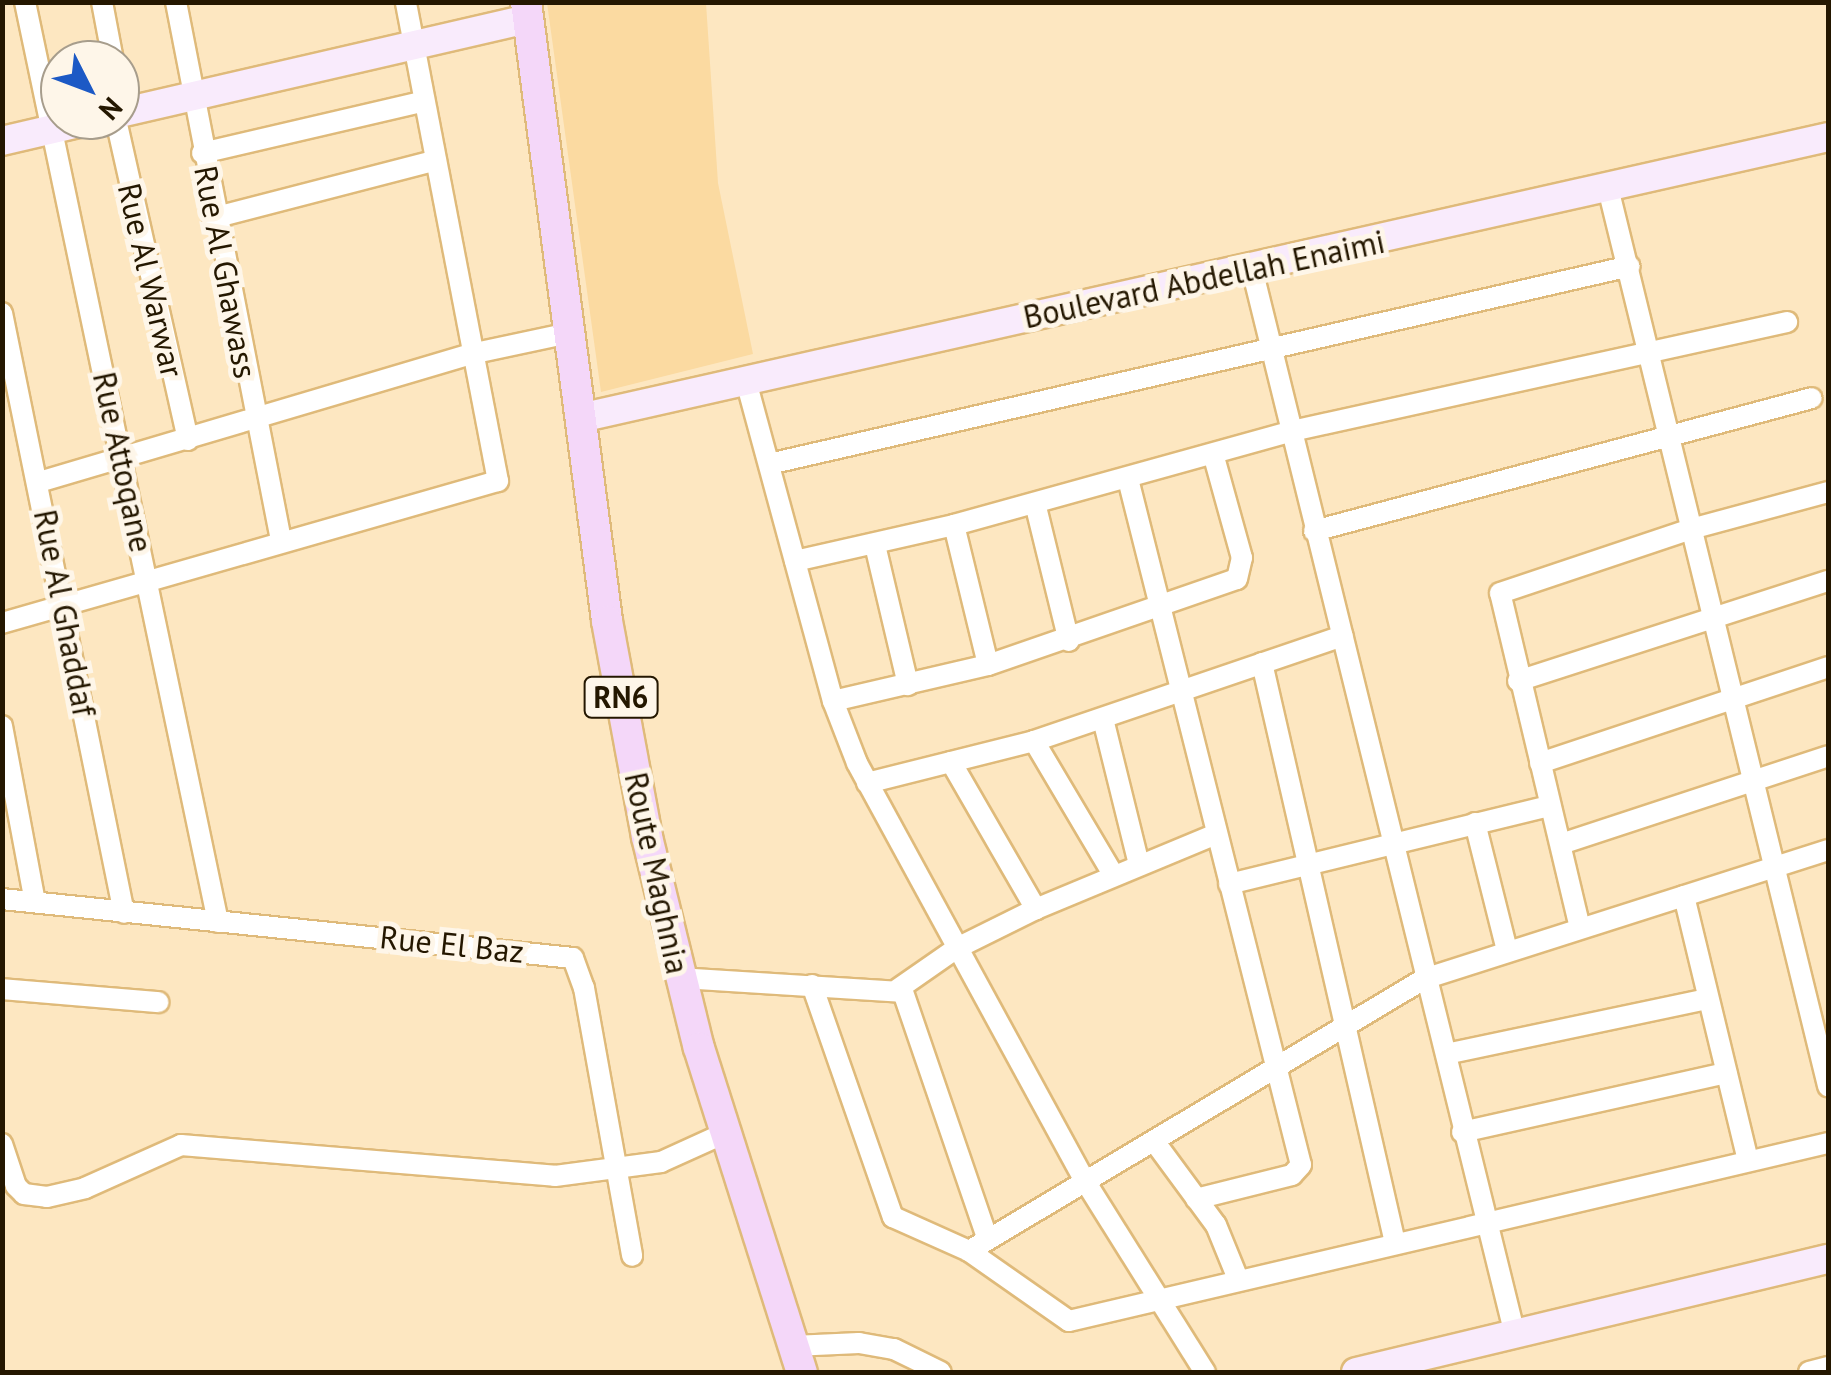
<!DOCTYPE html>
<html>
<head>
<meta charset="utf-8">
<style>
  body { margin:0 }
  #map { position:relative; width:1831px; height:1375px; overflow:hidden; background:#fde7c1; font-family:"PT Sans",sans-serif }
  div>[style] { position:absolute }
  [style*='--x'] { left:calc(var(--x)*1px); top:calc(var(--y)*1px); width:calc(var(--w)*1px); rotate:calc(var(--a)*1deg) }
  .built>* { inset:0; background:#fbdaa1 }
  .roads { filter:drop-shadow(2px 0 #dfba7a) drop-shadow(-2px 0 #dfba7a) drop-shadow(0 2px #dfba7a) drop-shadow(0 -2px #dfba7a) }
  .street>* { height:20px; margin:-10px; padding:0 10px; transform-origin:10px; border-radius:10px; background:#fff }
  .secondary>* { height:28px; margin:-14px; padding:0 14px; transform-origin:14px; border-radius:14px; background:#f9ebfc }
  .primary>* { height:30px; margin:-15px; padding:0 15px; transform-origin:15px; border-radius:15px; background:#f4d7f9 }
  span { translate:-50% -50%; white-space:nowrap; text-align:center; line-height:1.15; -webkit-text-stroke:10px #fef6e9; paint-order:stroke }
  .shield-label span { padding:2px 8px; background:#fef6e9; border:2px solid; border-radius:8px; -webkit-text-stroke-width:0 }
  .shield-label { font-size:30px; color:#241700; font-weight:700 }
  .street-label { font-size:32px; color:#241700 }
  .frame { position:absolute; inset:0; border:5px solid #241700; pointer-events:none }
  .north { position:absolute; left:40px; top:40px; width:100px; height:100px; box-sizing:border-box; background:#fef6e9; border:2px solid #a79d8c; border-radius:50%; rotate:132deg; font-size:28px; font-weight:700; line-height:40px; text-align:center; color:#241700 }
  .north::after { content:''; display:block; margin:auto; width:35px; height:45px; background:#1c59c5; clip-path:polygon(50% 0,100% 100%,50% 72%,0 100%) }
</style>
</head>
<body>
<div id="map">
  <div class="built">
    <div style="clip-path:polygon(547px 3px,706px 3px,718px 183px,753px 354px,601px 392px)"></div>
  </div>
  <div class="roads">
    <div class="street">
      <div style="--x:25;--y:2;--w:940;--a:78.15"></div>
      <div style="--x:102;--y:2;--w:59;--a:79.3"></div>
      <div style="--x:176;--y:2;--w:548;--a:78.96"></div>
      <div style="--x:116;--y:120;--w:328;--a:77.3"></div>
      <div style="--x:202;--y:153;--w:226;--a:-13.1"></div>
      <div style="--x:1608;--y:188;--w:925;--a:76.23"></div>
      <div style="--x:213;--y:218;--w:227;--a:-14.5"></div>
      <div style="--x:1252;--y:269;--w:1094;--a:76.14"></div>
      <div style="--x:2;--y:313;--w:612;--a:78.51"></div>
      <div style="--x:746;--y:381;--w:332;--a:74.8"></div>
      <div style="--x:833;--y:701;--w:66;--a:68.8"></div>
      <div style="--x:857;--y:763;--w:476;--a:61.4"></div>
      <div style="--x:1085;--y:1181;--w:226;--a:57.9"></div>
      <div style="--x:769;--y:464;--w:883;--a:-12.95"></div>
      <div style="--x:1128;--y:479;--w:707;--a:75.85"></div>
      <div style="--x:1301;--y:1165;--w:13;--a:132"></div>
      <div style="--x:1292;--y:1175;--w:99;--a:166"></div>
      <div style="--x:39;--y:482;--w:451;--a:-16.5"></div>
      <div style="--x:471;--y:354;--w:100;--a:-12.1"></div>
      <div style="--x:1035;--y:503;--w:142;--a:76.2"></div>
      <div style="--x:954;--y:525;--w:144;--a:76.3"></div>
      <div style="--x:1314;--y:531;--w:515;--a:-14.95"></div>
      <div style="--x:875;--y:545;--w:144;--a:76.7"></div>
      <div style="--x:795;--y:561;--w:163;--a:-12.8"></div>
      <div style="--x:954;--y:525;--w:351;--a:-15.5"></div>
      <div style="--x:1292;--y:431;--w:507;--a:-12.42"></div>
      <div style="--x:2;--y:623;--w:516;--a:-15.98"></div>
      <div style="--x:498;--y:481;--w:488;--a:-100.9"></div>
      <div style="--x:1262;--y:663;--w:595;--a:77.08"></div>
      <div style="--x:1518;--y:681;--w:326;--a:-17.9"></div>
      <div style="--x:833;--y:701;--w:159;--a:-13.1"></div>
      <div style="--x:988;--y:665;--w:263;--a:-19.1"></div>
      <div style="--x:1237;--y:579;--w:22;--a:-77"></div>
      <div style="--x:1242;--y:558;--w:105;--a:-105.5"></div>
      <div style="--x:1103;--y:719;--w:149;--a:76.1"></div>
      <div style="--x:2;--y:726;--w:179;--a:79.4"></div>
      <div style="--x:1034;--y:741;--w:155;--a:59.3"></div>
      <div style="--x:951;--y:762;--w:170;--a:60"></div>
      <div style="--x:1540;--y:763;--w:304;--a:-18.4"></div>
      <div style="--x:867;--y:783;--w:172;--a:-14.1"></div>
      <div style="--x:1034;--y:741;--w:326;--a:-18.8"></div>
      <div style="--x:1475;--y:823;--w:131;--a:75.9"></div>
      <div style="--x:1561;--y:844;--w:281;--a:-18.2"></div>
      <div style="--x:1229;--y:884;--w:330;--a:-13.7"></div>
      <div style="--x:1684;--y:896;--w:272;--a:76.4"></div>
      <div style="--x:2;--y:899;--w:574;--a:5.9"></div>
      <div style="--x:573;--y:958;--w:32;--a:70"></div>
      <div style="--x:584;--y:988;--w:272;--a:79.8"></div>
      <div style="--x:1580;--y:928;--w:344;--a:-103.4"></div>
      <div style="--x:1500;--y:593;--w:201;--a:-18.5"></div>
      <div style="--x:1691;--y:529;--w:142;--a:-15.1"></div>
      <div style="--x:680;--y:978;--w:223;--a:3.6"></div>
      <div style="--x:903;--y:992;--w:259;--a:71.1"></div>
      <div style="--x:812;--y:985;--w:246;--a:70.8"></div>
      <div style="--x:893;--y:1217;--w:83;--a:24.1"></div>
      <div style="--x:969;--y:1251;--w:122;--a:35"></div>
      <div style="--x:1069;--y:1321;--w:780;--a:-13.2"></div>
      <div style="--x:2;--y:989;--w:157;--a:4.8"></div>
      <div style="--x:898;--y:989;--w:72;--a:-34.8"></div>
      <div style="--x:957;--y:948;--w:88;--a:-26.3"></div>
      <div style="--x:1036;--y:909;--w:195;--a:-22.6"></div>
      <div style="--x:1446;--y:1054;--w:268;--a:-11.9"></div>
      <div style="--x:1462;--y:1132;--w:271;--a:-12.6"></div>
      <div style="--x:1154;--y:1141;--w:104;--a:53.6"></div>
      <div style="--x:1216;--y:1225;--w:58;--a:67.8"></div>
      <div style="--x:2;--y:1144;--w:44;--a:71.6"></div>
      <div style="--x:16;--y:1186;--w:11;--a:45"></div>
      <div style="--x:24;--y:1194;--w:23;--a:7"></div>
      <div style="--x:47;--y:1197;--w:39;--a:-13"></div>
      <div style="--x:85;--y:1188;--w:105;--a:-24.1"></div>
      <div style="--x:181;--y:1145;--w:375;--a:4.7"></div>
      <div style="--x:555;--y:1176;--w:107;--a:-7.5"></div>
      <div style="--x:661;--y:1162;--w:70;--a:-24.4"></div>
      <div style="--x:969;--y:1251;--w:530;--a:-30.87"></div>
      <div style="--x:1424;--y:979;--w:424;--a:-17.7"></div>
      <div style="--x:793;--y:1346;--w:66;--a:-2.6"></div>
      <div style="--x:859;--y:1343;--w:36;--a:10"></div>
      <div style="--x:894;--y:1349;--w:52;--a:26.1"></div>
      <div style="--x:1809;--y:1372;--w:20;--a:-15"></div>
    </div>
    <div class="secondary">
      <div style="--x:120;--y:113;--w:419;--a:-13"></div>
      <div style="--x:2;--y:141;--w:92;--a:-13.1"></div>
      <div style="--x:580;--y:418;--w:1279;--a:-12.69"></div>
      <div style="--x:1356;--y:1372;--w:485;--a:-13.5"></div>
    </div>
    <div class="primary">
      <div style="--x:526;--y:2;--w:624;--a:82.54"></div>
      <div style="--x:607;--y:621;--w:220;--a:79.5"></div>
      <div style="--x:647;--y:837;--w:217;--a:76.2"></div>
      <div style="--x:699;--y:1048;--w:340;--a:72.4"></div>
    </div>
  </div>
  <div class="shield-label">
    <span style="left:621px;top:697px">RN6</span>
  </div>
  <div class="street-label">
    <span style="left:226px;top:272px;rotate:79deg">Rue Al Ghawass</span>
    <span style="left:1204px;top:279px;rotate:-12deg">Boulevard Abdellah Enaimi</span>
    <span style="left:151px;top:280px;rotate:77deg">Rue Al Warwar</span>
    <span style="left:123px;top:462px;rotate:78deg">Rue Attoqane</span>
    <span style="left:65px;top:613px;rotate:79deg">Rue Al Ghaddaf</span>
    <span style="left:657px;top:873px;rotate:78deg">Route Maghnia</span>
    <span style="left:452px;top:944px;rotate:6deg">Rue El Baz</span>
  </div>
  <div class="frame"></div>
  <div class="north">N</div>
</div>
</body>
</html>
